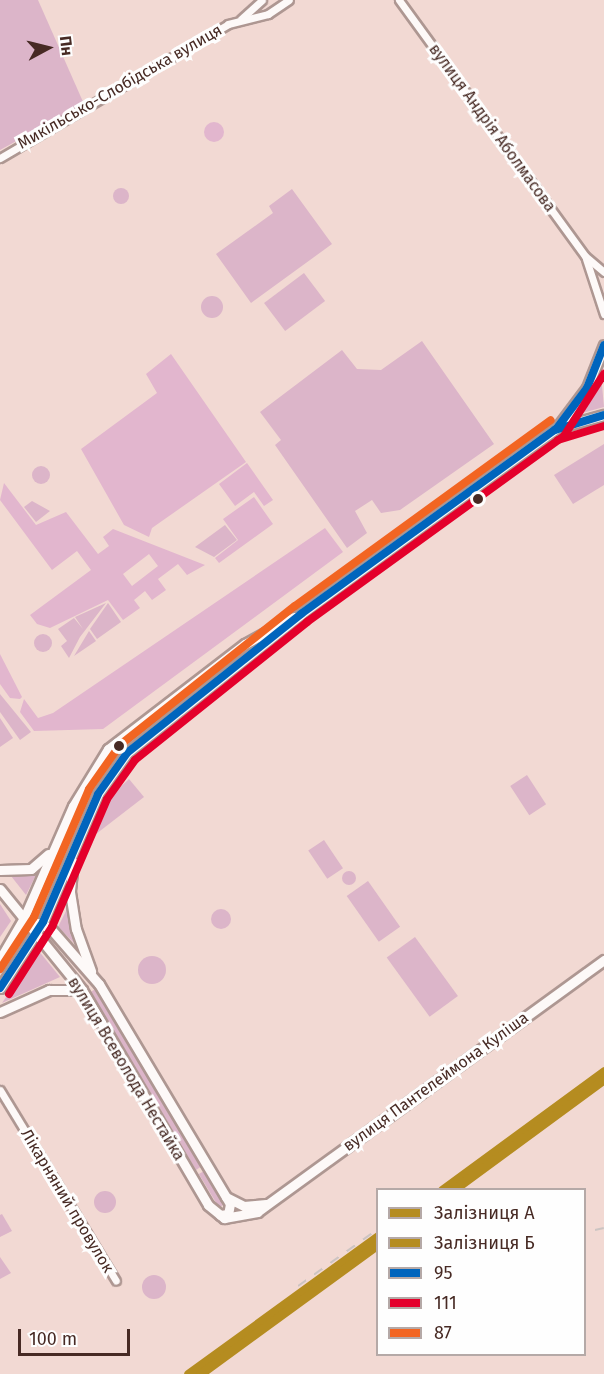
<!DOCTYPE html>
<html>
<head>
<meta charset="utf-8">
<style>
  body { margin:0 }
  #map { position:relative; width:604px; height:1374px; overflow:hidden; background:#f2d9d3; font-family:"Fira Sans",sans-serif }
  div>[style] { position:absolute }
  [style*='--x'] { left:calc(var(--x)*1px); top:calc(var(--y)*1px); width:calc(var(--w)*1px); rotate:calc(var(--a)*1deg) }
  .green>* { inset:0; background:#dcb5c9; transform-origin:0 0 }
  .round { border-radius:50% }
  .forest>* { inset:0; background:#e2b6ce }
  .roads { filter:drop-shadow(2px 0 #ae9792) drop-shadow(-2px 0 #ae9792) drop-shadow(0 2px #ae9792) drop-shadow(0 -2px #ae9792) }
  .street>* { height:7px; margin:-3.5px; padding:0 3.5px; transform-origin:3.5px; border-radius:3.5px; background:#fdf9f8 }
  .secondary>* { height:9px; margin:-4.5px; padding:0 4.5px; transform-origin:4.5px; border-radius:4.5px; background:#fdf9f8 }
  .rail>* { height:2px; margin-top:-1px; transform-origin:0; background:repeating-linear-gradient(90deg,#ccc4c2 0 10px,transparent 0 20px) }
  .bus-1>* { height:8px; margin:-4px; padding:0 4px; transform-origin:4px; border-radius:4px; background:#0065bd }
  .bus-2>* { height:8px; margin:-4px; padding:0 4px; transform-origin:4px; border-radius:4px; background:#e4002b }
  .bus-3>* { height:8px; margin:-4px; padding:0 4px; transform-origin:4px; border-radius:4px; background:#f26522 }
  .rail-1>* { height:9px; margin:-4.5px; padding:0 4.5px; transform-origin:4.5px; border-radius:4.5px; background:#b58c20 }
  .rail-2>* { height:9px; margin:-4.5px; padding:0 4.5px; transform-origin:4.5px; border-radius:4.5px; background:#b58c20 }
  .dots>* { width:16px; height:16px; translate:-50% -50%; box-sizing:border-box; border:3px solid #fefefe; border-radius:50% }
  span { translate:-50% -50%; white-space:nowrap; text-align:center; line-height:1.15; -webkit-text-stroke:6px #fefefe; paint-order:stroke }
  .street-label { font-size:16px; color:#472a24 }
  .legend { position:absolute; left:376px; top:1188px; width:210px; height:168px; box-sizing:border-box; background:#fefefe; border:2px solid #b5a9a7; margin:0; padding:8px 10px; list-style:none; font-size:18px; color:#472a24 }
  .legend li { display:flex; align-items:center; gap:12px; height:30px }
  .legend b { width:30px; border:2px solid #b5a9a7 }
  .north { position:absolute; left:18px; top:18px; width:60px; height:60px; -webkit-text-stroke:4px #fefefe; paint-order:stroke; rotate:83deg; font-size:16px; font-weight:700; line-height:24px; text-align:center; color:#472a24 }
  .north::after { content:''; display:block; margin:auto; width:21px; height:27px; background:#472a24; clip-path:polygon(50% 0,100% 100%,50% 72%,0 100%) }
  .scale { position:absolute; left:18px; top:1329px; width:112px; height:27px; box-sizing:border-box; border:3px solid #472a24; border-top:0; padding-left:8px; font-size:18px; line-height:21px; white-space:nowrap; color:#472a24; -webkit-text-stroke:4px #fefefe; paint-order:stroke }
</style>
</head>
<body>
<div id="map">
  <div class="green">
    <div style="clip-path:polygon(0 0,38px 0,84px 104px,0 150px)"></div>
    <div class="round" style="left:113px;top:188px;width:16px;height:16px"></div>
    <div style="clip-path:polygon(292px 189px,332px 244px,251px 303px,216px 254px,273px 213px,269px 206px)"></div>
    <div style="left:304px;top:273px;width:35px;height:50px;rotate:53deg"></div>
    <div class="round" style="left:201px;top:296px;width:22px;height:22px"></div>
    <div style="clip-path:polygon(422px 341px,494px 444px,400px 510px,381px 513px,372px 500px,355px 511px,367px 533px,347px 548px,275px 445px,281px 440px,260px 412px,342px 350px,357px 369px,381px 370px)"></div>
    <div style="clip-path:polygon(601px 374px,604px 407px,575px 415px,591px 395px)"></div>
    <div style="clip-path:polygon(604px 444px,604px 485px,573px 504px,554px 475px)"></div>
    <div class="round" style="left:32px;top:466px;width:18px;height:18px"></div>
    <div style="clip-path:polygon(32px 501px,50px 511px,36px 522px,24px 507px)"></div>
    <div style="clip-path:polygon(225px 525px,237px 540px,214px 557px,195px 547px)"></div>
    <div style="clip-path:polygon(106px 603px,80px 637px,69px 658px,61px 646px,67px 641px,58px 629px,74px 618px,83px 629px,75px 617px)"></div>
    <div style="clip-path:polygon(108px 603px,121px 622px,97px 639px,90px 629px)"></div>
    <div style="clip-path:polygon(89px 631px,96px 641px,74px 656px)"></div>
    <div class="round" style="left:34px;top:634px;width:18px;height:18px"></div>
    <div style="clip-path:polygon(258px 645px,122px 746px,120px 744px,211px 673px)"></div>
    <div style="clip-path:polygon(0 694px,31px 732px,20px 740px,0 712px)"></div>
    <div style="clip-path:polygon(0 718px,13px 738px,0 747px)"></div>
    <div style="left:527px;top:775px;width:35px;height:20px;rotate:57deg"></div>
    <div style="clip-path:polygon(129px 779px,144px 797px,96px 834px,114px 793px)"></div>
    <div style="left:324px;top:840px;width:34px;height:19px;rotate:56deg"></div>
    <div class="round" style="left:342px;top:871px;width:14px;height:14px"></div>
    <div style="clip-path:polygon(37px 873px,26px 895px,11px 876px,30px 875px)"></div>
    <div style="left:368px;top:881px;width:56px;height:26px;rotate:55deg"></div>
    <div style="clip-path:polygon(0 904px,11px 921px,0 937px)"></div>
    <div style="clip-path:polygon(68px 907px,76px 945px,58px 927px)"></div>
    <div class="round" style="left:211px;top:909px;width:20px;height:20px"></div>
    <div style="left:415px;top:937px;width:73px;height:35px;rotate:54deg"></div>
    <div style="clip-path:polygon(38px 950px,60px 977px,2px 1003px)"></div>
    <div class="round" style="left:138px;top:956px;width:28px;height:28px"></div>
    <div style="clip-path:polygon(95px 989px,202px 1166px,196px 1170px,91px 992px)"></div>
    <div style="left:204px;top:1171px;width:39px;height:6px;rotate:59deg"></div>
    <div class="round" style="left:94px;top:1191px;width:22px;height:22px"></div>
    <div style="clip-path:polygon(2px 1214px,12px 1231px,0 1237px,0 1215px)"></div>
    <div style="clip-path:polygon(0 1257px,11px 1273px,0 1279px)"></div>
    <div class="round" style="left:142px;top:1275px;width:24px;height:24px"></div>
  </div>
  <div class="forest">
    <div class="round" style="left:204px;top:122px;width:20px;height:20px"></div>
    <div style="clip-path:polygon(171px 354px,246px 462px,152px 528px,149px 537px,124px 525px,81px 449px,157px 393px,146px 374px)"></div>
    <div style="clip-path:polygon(247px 463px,273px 500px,264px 506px,254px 492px,235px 506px,219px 484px)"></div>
    <div style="clip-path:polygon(evenodd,4px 483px,36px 525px,66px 512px,98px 554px,109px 546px,103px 537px,113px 529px,205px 565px,187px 575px,178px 564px,158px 579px,166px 590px,152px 600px,145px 591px,134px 600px,140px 608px,123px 620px,108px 600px,50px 628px,37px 624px,30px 615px,91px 570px,77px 551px,52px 570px,0 500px,4px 483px,149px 554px,158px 566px,132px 586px,123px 574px,149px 554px)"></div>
    <div style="clip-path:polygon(254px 497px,273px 524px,219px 563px,215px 558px,238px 540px,223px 519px)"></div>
    <div style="clip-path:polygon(325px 528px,343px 552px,103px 729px,34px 731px,20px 712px,24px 699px,38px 718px,53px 713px)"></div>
    <div style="clip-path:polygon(0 654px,22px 697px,20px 699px,10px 698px,0 684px)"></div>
  </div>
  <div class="roads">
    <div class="street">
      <div style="--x:399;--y:0;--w:316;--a:54"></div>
      <div style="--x:585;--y:256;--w:25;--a:40"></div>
      <div style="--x:241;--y:19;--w:28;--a:-42"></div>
      <div style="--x:0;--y:158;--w:264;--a:-30.4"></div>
      <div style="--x:228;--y:24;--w:41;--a:-14"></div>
      <div style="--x:268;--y:14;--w:25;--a:-34"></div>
      <div style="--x:586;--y:259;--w:58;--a:71.9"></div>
      <div style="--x:0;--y:1090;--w:223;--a:58.7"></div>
    </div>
    <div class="secondary">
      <div style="--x:557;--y:428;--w:49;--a:-15.5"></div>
      <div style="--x:73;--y:862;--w:30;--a:96"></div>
      <div style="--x:70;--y:892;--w:37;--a:81"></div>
      <div style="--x:76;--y:929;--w:45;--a:70.3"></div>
      <div style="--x:0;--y:870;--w:31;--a:-2"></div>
      <div style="--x:31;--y:869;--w:23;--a:-41"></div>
      <div style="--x:0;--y:889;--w:130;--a:50.9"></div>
      <div style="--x:82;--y:990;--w:249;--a:59.6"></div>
      <div style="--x:208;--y:1205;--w:21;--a:39"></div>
      <div style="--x:224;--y:1218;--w:34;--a:-10"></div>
      <div style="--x:257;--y:1212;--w:429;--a:-36"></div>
      <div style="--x:24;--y:918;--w:28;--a:21"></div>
      <div style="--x:50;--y:928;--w:74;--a:48.8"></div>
      <div style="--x:99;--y:984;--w:256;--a:59.2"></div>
      <div style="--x:230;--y:1204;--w:10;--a:101"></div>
      <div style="--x:228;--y:1214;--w:8;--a:173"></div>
      <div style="--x:0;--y:959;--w:48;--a:-59.7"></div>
      <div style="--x:24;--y:918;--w:122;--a:-66.4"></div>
      <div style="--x:73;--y:806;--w:67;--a:-58.4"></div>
      <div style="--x:108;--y:749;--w:173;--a:-37.5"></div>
      <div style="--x:245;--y:644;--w:56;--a:-28.9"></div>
      <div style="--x:0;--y:988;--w:79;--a:-56.9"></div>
      <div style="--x:43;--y:922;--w:139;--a:-66.7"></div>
      <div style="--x:98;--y:794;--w:50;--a:-54.7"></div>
      <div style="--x:127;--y:753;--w:223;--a:-38.6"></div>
      <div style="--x:301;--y:614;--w:316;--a:-36"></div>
      <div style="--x:557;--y:428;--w:50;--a:-53.1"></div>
      <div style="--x:587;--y:388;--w:46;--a:-68.4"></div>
      <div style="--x:0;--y:1012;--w:54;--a:-24.2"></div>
      <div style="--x:49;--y:990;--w:33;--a:0"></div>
      <div style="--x:226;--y:1197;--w:20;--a:27"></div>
      <div style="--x:244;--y:1206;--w:22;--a:-5"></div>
    </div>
  </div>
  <div class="rail">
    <div style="--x:595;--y:1230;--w:9;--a:-13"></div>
    <div style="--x:298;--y:1286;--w:98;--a:-35.5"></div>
  </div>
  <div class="bus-1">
    <div style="--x:555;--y:430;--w:51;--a:-17"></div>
    <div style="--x:0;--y:988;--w:79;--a:-56.9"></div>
    <div style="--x:43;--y:922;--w:139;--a:-66.7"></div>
    <div style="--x:98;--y:794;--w:50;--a:-54.7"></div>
    <div style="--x:127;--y:753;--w:223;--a:-38.6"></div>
    <div style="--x:301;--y:614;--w:316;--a:-36"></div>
    <div style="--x:557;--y:428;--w:50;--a:-53.1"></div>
    <div style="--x:587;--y:388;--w:46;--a:-68.4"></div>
  </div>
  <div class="bus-2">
    <div style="--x:558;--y:440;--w:48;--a:-16.9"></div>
    <div style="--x:9;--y:994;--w:80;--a:-57.3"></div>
    <div style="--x:52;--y:927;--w:139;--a:-66.7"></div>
    <div style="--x:107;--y:799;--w:48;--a:-54.3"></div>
    <div style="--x:135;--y:760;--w:221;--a:-38.7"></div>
    <div style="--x:307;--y:622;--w:317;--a:-35.9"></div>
    <div style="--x:564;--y:436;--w:74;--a:-57.2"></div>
  </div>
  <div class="bus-3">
    <div style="--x:0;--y:969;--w:62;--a:-56.8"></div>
    <div style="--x:34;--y:917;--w:139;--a:-66.7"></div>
    <div style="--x:89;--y:789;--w:54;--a:-54.8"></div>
    <div style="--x:120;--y:745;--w:223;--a:-38.5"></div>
    <div style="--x:295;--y:606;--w:316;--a:-36"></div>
  </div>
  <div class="rail-1">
    <div style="--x:442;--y:1190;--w:201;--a:-36.3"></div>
    <div style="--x:188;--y:1374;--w:235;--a:-36"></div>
  </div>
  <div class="rail-2">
    <div style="--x:453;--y:1190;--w:187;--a:-36.3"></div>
    <div style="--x:200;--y:1374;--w:220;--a:-36.1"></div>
  </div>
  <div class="dots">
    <div style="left:478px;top:499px;background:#472a24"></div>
    <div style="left:119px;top:746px;background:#472a24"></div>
  </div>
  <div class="street-label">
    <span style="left:120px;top:87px;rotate:-30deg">Микільсько-Слобідська вулиця</span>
    <span style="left:492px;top:128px;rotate:54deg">вулиця Андрія Аболмасова</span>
    <span style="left:126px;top:1069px;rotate:59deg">вулиця Всеволода Нестайка</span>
    <span style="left:436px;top:1082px;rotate:-36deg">вулиця Пантелеймона Куліша</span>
    <span style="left:67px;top:1201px;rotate:59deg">Лікарняний провулок</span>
  </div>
  <ul class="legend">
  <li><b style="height:8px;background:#b58c20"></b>Залізниця A</li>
  <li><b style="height:8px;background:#b58c20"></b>Залізниця Б</li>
  <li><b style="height:8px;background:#0065bd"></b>95</li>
  <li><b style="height:8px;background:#e4002b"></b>111</li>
  <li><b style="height:8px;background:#f26522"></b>87</li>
  </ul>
  <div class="north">Пн</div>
  <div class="scale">100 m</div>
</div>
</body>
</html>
